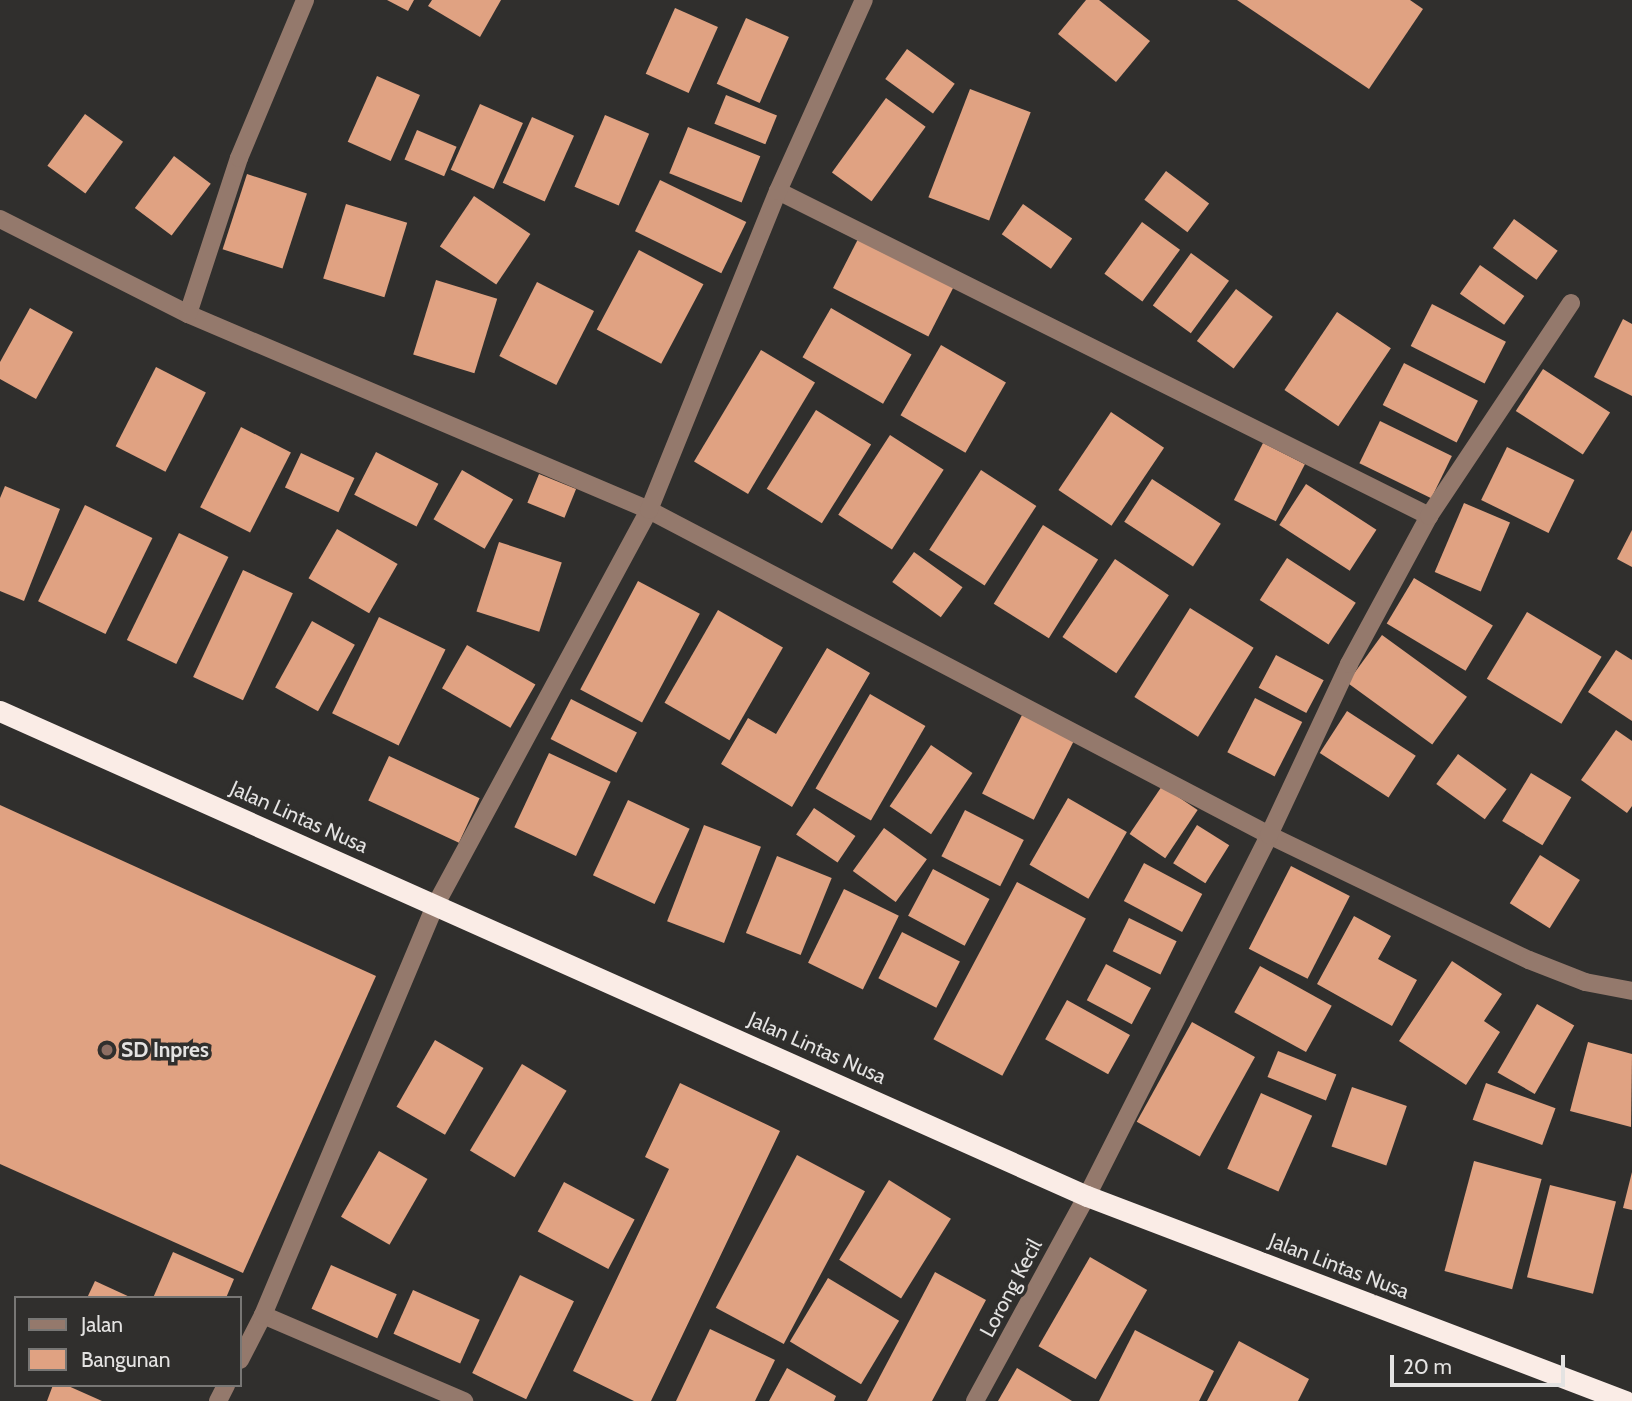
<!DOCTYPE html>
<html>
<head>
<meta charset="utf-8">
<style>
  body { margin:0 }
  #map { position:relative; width:1632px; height:1401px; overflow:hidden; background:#302f2d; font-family:Cabin,sans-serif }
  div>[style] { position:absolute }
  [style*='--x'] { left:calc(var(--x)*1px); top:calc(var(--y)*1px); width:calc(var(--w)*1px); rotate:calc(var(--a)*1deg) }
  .building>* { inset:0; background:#e0a282; transform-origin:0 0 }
  .minor>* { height:18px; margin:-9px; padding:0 9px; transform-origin:9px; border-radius:9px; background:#94796c }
  .highway>* { height:21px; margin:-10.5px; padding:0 10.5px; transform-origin:10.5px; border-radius:10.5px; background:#faece6 }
  .dots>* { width:19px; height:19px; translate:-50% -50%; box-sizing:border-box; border:4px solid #302f2d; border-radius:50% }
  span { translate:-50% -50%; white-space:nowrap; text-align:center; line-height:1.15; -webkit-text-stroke:7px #302f2d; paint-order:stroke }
  .street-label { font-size:21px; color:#e4e3e2 }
  .poi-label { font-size:21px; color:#e4e3e2; font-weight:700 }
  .left { translate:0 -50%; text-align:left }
  .legend { position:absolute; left:14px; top:1296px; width:228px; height:91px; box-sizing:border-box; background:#302f2d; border:2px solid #787775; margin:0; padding:9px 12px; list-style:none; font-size:21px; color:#e4e3e2 }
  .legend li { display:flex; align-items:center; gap:14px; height:35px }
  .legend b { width:35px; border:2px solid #787775 }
  .scale { position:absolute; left:1390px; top:1355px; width:175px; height:32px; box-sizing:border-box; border:4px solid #e4e3e2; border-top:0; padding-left:9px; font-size:21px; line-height:24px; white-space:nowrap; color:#e4e3e2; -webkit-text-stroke:5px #302f2d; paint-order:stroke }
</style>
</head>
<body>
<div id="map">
  <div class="building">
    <div style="clip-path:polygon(387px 0,414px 0,408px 11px)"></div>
    <div style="clip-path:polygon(432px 0,501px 0,480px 37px,428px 6px)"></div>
    <div style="clip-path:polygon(1086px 0,1099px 0,1150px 41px,1116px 82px,1058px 34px)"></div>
    <div style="clip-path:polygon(1237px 0,1410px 0,1423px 9px,1369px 89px)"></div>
    <div style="left:675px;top:8px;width:47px;height:72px;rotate:24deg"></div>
    <div style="left:746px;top:18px;width:47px;height:72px;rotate:24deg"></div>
    <div style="left:907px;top:49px;width:59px;height:37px;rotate:36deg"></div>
    <div style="left:377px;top:76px;width:47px;height:72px;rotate:24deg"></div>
    <div style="left:970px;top:89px;width:65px;height:116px;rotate:21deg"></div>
    <div style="left:726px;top:95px;width:55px;height:31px;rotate:22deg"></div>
    <div style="left:886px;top:98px;width:49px;height:92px;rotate:36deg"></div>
    <div style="left:480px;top:104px;width:47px;height:72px;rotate:24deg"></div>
    <div style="left:85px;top:114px;width:47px;height:64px;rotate:36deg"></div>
    <div style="left:605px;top:115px;width:48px;height:78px;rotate:23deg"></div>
    <div style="left:532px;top:117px;width:46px;height:72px;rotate:24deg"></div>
    <div style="left:688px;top:127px;width:78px;height:50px;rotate:22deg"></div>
    <div style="left:417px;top:130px;width:43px;height:32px;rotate:23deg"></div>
    <div style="left:174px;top:156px;width:46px;height:65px;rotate:37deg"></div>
    <div style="left:1166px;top:171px;width:54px;height:36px;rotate:37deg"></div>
    <div style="left:247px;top:174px;width:63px;height:79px;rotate:18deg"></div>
    <div style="left:660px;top:180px;width:96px;height:57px;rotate:26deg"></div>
    <div style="left:474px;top:196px;width:68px;height:61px;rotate:34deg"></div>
    <div style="left:346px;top:204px;width:64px;height:78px;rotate:17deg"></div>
    <div style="left:1023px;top:204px;width:60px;height:37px;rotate:35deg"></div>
    <div style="left:1514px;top:219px;width:54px;height:36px;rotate:36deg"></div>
    <div style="left:1142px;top:222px;width:47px;height:64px;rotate:36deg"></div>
    <div style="left:858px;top:239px;width:107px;height:55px;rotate:27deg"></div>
    <div style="left:639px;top:250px;width:73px;height:90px;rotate:28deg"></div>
    <div style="left:1191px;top:253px;width:47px;height:65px;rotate:36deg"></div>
    <div style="left:1480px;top:265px;width:54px;height:35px;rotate:35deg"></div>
    <div style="left:436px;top:280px;width:64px;height:78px;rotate:17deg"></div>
    <div style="left:537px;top:282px;width:64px;height:83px;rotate:27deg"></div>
    <div style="left:1236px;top:289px;width:46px;height:65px;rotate:37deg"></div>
    <div style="left:1432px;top:304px;width:83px;height:47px;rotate:27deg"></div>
    <div style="clip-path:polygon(30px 308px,73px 332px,36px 399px,0 379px,0 362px)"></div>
    <div style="left:831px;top:308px;width:93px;height:57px;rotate:30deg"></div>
    <div style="left:1337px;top:312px;width:65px;height:94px;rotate:34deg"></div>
    <div style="clip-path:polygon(1623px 319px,1632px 324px,1632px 396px,1594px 377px)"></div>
    <div style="left:941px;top:345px;width:75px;height:81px;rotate:30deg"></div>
    <div style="left:761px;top:350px;width:63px;height:130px;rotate:31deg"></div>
    <div style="left:1404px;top:363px;width:83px;height:47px;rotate:27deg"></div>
    <div style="left:156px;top:367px;width:56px;height:89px;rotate:27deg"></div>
    <div style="left:1543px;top:369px;width:80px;height:50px;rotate:33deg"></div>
    <div style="left:816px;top:410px;width:65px;height:93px;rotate:32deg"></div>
    <div style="left:1111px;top:412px;width:64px;height:94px;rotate:34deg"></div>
    <div style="left:1380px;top:421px;width:80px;height:47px;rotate:26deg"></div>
    <div style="left:241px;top:427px;width:56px;height:90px;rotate:27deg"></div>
    <div style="left:890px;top:435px;width:64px;height:95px;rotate:33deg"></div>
    <div style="left:1263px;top:443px;width:47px;height:64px;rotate:27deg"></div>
    <div style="left:1507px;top:447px;width:75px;height:59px;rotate:26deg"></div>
    <div style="left:376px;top:452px;width:70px;height:48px;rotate:27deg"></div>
    <div style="left:301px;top:453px;width:59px;height:38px;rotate:25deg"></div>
    <div style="left:462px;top:470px;width:59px;height:57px;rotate:30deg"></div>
    <div style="left:981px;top:470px;width:66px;height:95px;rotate:33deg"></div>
    <div style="left:539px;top:474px;width:40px;height:31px;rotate:22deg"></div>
    <div style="left:1152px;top:479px;width:82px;height:51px;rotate:33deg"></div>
    <div style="left:1306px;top:484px;width:84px;height:49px;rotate:33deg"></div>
    <div style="clip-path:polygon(5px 486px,60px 509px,24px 601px,0 591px,0 498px)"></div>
    <div style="left:1464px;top:503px;width:50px;height:75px;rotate:23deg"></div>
    <div style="left:85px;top:505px;width:75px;height:107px;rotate:26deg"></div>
    <div style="left:1043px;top:525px;width:65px;height:93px;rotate:32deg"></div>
    <div style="left:337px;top:529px;width:70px;height:57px;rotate:30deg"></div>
    <div style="clip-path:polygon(1632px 530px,1632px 567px,1617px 559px)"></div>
    <div style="left:179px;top:533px;width:55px;height:119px;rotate:26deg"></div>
    <div style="left:499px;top:542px;width:66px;height:73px;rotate:18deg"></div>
    <div style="left:914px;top:552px;width:60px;height:37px;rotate:36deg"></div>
    <div style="left:1287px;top:558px;width:82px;height:50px;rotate:33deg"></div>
    <div style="left:1115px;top:559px;width:65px;height:94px;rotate:34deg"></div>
    <div style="left:243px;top:570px;width:55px;height:118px;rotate:25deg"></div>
    <div style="left:1414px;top:578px;width:92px;height:53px;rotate:31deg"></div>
    <div style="left:638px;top:581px;width:70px;height:123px;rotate:28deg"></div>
    <div style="left:1190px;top:608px;width:75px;height:105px;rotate:32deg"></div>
    <div style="left:718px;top:610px;width:75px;height:107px;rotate:30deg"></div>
    <div style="left:1527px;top:612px;width:87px;height:78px;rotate:31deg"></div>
    <div style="left:379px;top:617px;width:74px;height:107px;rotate:26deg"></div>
    <div style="left:312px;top:621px;width:49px;height:76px;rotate:29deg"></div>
    <div style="left:1382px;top:635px;width:105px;height:59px;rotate:36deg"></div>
    <div style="left:467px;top:645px;width:79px;height:50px;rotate:30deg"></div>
    <div style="clip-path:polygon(827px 648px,870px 673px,792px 807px,721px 764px,748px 718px,776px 734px)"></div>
    <div style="clip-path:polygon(1616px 650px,1632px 660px,1632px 721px,1588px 692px)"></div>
    <div style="left:1276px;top:655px;width:54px;height:37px;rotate:28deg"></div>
    <div style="left:870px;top:694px;width:64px;height:109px;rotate:30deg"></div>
    <div style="left:1255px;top:698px;width:53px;height:61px;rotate:27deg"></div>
    <div style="left:571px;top:699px;width:74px;height:45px;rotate:27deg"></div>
    <div style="left:1347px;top:711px;width:82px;height:50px;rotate:33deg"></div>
    <div style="left:1022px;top:715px;width:58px;height:88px;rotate:27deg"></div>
    <div style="clip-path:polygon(1616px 730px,1632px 741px,1632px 806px,1627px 813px,1581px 780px)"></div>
    <div style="left:931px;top:745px;width:50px;height:74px;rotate:34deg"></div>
    <div style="left:549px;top:753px;width:68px;height:82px;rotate:25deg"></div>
    <div style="left:1458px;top:754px;width:60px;height:37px;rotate:36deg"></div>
    <div style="left:389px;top:756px;width:100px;height:49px;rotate:25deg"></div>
    <div style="left:1531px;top:773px;width:47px;height:56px;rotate:31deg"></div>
    <div style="left:1162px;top:786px;width:43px;height:58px;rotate:34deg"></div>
    <div style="left:1068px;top:798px;width:68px;height:77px;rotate:30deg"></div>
    <div style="left:628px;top:800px;width:68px;height:83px;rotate:25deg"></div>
    <div style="clip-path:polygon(0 805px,376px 976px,243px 1273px,0 1164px)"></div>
    <div style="left:814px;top:808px;width:50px;height:32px;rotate:34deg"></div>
    <div style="left:965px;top:810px;width:66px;height:52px;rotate:27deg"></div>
    <div style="left:704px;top:825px;width:61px;height:103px;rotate:21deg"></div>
    <div style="left:1197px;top:825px;width:38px;height:45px;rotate:32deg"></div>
    <div style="left:884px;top:828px;width:53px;height:53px;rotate:36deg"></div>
    <div style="left:1540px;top:855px;width:47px;height:57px;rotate:32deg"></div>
    <div style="left:777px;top:856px;width:59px;height:83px;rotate:22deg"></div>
    <div style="left:1144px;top:863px;width:66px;height:43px;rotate:28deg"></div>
    <div style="left:1291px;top:866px;width:66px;height:93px;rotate:27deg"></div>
    <div style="left:933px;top:869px;width:64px;height:53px;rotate:28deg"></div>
    <div style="left:1017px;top:882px;width:78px;height:178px;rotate:28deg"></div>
    <div style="left:844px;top:889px;width:61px;height:82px;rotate:26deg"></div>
    <div style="clip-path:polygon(1354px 916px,1391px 936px,1378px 959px,1417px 980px,1392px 1026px,1317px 984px)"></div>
    <div style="left:1129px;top:918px;width:53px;height:37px;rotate:26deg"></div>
    <div style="left:902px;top:932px;width:65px;height:52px;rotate:27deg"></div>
    <div style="clip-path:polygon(1452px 961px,1502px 994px,1484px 1021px,1500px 1032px,1466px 1085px,1399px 1041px)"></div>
    <div style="left:1106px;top:964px;width:51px;height:41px;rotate:28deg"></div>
    <div style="left:1260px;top:966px;width:82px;height:53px;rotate:29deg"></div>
    <div style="left:1067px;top:1000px;width:72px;height:45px;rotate:29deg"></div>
    <div style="left:1537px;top:1004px;width:43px;height:79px;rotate:30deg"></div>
    <div style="left:1192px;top:1022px;width:72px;height:114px;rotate:29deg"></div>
    <div style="left:435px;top:1040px;width:56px;height:77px;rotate:30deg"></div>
    <div style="clip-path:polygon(1588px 1042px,1632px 1054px,1631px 1127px,1570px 1111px)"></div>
    <div style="left:1278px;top:1051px;width:63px;height:28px;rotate:22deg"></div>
    <div style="left:522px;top:1064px;width:52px;height:101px;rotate:31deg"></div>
    <div style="clip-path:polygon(680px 1083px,780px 1131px,651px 1401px,634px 1401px,573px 1371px,669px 1169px,645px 1157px)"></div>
    <div style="left:1486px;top:1083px;width:74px;height:39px;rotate:20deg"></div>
    <div style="left:1352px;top:1087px;width:58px;height:63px;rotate:19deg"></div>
    <div style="left:1261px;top:1093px;width:56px;height:83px;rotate:24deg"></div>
    <div style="left:379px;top:1151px;width:56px;height:76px;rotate:30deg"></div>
    <div style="left:797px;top:1155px;width:77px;height:173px;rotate:28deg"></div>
    <div style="left:1474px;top:1161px;width:70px;height:114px;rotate:15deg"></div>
    <div style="clip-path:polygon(1632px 1172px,1632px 1210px,1623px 1208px)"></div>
    <div style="left:889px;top:1180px;width:73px;height:94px;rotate:32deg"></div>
    <div style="left:564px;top:1182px;width:80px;height:56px;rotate:28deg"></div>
    <div style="left:1550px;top:1185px;width:68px;height:95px;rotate:14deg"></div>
    <div style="clip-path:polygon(173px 1252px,234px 1279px,226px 1298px,153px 1298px)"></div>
    <div style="left:1090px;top:1257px;width:66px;height:103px;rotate:30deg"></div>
    <div style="left:331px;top:1265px;width:72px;height:48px;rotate:24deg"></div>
    <div style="clip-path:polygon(935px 1272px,986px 1300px,932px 1401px,867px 1401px)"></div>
    <div style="left:520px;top:1275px;width:60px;height:109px;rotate:26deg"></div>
    <div style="left:828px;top:1278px;width:83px;height:74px;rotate:31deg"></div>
    <div style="clip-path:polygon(95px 1281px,132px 1298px,87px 1298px)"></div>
    <div style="left:413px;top:1290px;width:73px;height:48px;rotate:24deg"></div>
    <div style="clip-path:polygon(710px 1329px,775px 1360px,755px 1401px,676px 1401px)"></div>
    <div style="clip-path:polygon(1135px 1330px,1214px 1371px,1199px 1401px,1099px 1401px)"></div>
    <div style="clip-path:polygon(1239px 1341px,1309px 1379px,1298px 1401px,1207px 1401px)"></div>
    <div style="clip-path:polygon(787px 1368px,836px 1396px,834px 1401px,769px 1401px)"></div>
    <div style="clip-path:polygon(1017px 1368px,1072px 1401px,998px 1401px)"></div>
    <div style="clip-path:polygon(53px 1385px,66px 1385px,102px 1401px,47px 1401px)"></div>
  </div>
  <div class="minor">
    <div style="--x:778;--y:191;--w:728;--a:26.53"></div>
    <div style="--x:0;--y:219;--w:211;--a:26.8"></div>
    <div style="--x:188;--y:314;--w:501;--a:23.03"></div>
    <div style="--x:649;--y:510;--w:700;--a:27.66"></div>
    <div style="--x:1269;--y:835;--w:288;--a:25.7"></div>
    <div style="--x:1529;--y:960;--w:60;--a:21.4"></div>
    <div style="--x:1585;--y:982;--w:48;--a:10.8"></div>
    <div style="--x:188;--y:314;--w:164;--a:-71.9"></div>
    <div style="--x:239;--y:158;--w:171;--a:-67.3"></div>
    <div style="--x:263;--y:1315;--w:219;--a:23.2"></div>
    <div style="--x:240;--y:1360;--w:51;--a:-62.9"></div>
    <div style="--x:263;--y:1315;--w:446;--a:-67.2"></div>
    <div style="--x:436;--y:904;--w:448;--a:-61.6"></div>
    <div style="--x:649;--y:510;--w:344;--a:-68"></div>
    <div style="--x:778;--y:191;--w:209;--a:-65.8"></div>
    <div style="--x:218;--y:1401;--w:18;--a:-63"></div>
    <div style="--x:975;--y:1401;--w:234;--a:-61.4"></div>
    <div style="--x:1087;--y:1196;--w:404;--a:-63.2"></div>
    <div style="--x:1269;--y:835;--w:189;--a:-64.9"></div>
    <div style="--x:1349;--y:664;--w:168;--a:-61.6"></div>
    <div style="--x:1429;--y:516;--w:256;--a:-56.3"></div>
  </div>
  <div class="highway">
    <div style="--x:0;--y:711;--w:1190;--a:24.05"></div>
    <div style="--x:1087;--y:1196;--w:576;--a:20.86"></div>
  </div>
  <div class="dots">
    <div style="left:107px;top:1050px;background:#8d6e63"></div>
  </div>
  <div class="street-label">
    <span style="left:299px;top:817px;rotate:24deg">Jalan Lintas Nusa</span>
    <span style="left:817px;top:1048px;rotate:24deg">Jalan Lintas Nusa</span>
    <span style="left:1339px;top:1266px;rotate:21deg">Jalan Lintas Nusa</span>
    <span style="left:1011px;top:1288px;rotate:-62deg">Lorong Kecil</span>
  </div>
  <div class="poi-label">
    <span class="left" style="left:121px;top:1050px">SD Inpres</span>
  </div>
  <ul class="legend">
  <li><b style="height:9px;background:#94796c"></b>Jalan</li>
  <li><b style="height:19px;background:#e0a282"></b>Bangunan</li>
  </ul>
  <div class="scale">20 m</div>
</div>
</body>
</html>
